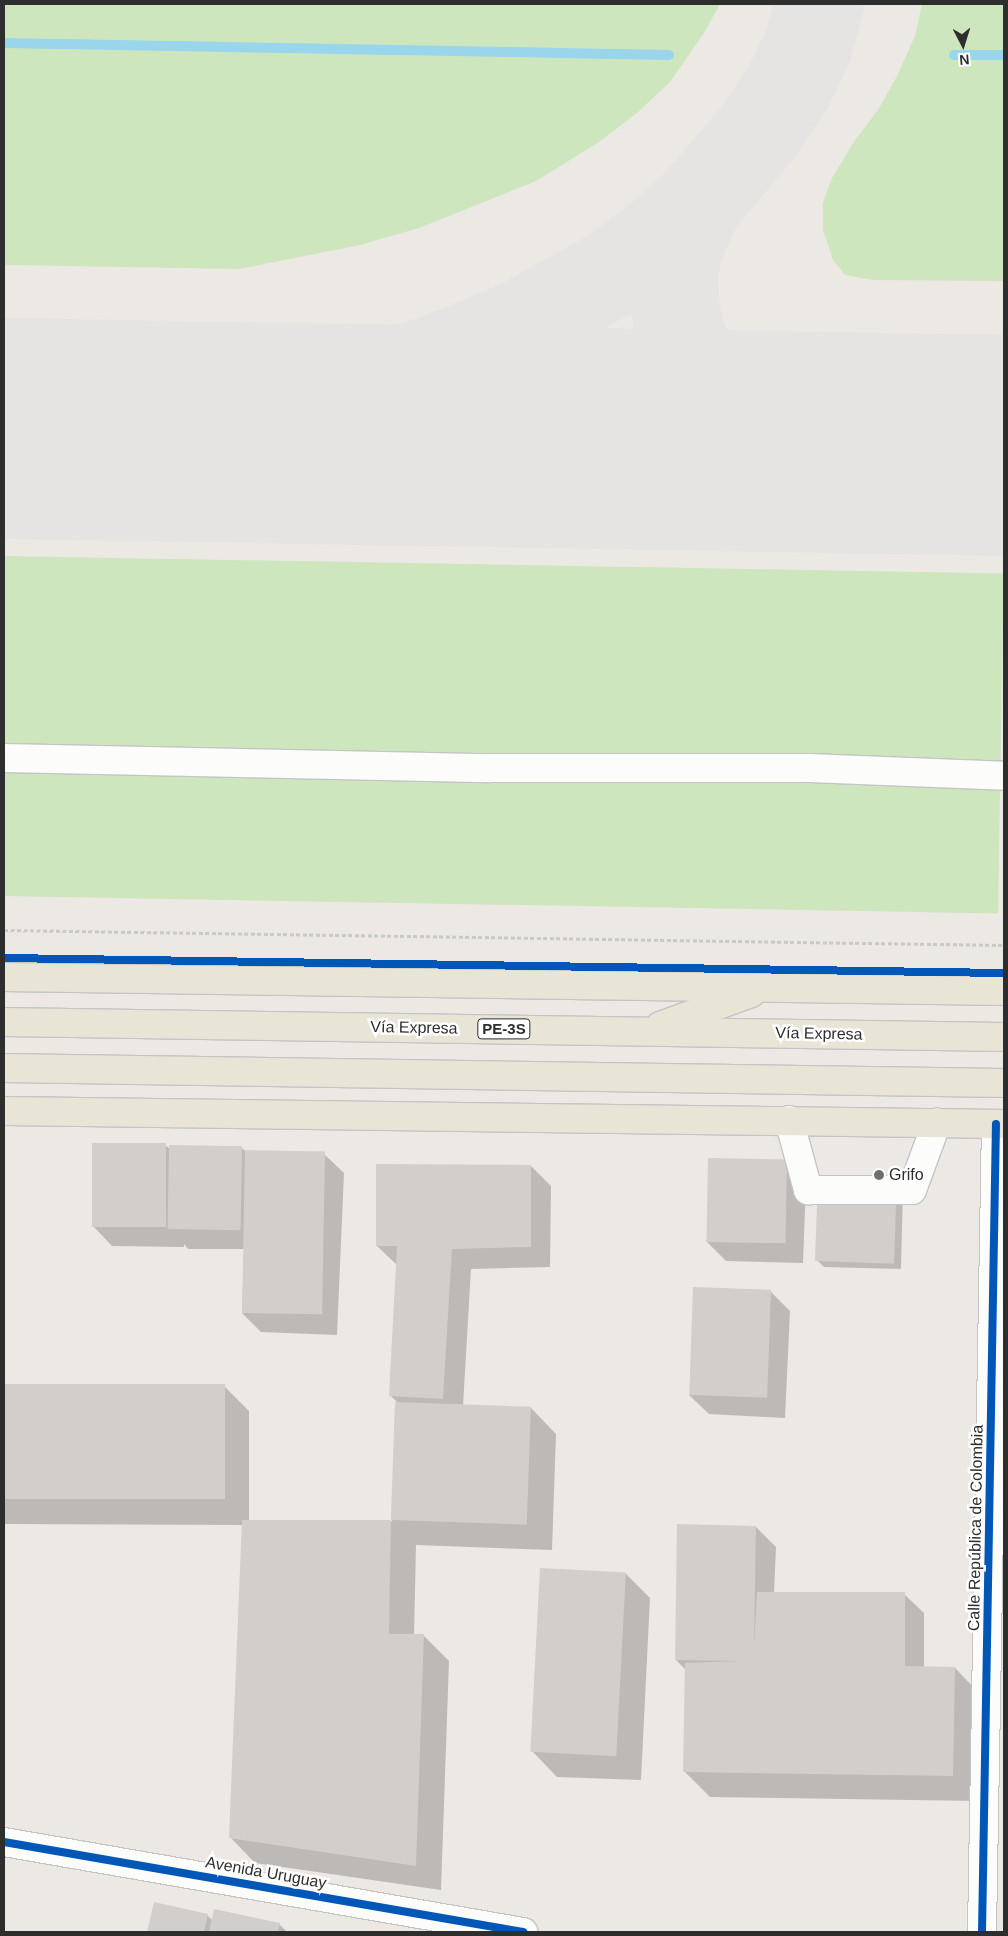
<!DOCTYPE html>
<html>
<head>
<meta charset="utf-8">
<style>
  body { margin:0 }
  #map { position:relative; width:1008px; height:1936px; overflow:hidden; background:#ece8e4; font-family:Helvetica,sans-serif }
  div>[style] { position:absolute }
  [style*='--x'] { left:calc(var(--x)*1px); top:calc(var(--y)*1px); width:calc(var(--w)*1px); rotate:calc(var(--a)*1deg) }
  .green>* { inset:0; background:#cee6be; transform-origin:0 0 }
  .shadow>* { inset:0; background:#0003 }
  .stream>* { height:10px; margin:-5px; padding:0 5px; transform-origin:5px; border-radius:5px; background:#99d6ec }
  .taxiway>* { height:89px; margin:-44.5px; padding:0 44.5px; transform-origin:44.5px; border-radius:44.5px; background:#e6e4e2 }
  .runway>* { height:221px; margin:-110.5px; padding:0 110.5px; transform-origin:110.5px; border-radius:110.5px; background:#e6e4e2 }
  .building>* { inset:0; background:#d1cecb; transform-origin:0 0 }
  .path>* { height:3px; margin-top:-1.5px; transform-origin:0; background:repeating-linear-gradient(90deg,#c9c9c8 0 4px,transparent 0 6.5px) }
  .roads { filter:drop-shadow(1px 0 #c5c4c5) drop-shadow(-1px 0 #c5c4c5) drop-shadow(0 1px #c5c4c5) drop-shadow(0 -1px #c5c4c5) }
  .minor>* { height:28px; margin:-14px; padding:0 14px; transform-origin:14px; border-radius:14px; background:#fcfcfb }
  .major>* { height:28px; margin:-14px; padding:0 14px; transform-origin:14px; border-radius:14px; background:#e8e4d6 }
  .cycleway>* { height:8px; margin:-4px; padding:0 4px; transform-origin:4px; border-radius:4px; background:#0057b8 }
  .dots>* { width:14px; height:14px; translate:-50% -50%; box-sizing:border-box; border:2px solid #fff; border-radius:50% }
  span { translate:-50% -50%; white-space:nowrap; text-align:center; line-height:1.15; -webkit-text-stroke:5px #fff; paint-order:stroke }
  .shield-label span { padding:1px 4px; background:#fff; border:1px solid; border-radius:4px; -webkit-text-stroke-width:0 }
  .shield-label { font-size:15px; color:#2e2e2e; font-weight:700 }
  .street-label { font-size:16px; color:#2e2e2e }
  .poi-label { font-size:16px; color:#2e2e2e }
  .left { translate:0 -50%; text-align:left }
  .frame { position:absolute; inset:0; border:5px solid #2e2e2e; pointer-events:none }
  .north { position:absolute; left:938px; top:20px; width:50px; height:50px; -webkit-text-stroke:4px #fff; paint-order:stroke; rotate:175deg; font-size:14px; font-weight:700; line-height:20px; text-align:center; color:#2e2e2e }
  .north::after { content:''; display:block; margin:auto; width:18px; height:22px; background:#2e2e2e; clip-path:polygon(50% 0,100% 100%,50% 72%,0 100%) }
</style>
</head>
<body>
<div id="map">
  <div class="green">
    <div style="clip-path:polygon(4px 4px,720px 4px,704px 33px,670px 82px,637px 113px,599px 142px,536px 181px,419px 228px,360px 245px,239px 269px,4px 265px)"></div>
    <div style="clip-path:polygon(922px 4px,1004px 4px,1004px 281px,872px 280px,845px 275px,833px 260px,823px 230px,823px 203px,832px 178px,855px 140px,878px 110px,896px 78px,915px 36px)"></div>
    <div style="left:4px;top:556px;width:1000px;height:340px;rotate:1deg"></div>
  </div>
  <div class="shadow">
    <div style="clip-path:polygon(165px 1145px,170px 1149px,241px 1147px,245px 1151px,324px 1154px,344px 1173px,337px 1335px,261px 1332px,242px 1313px,244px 1249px,188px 1249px,184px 1244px,184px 1247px,112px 1246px,93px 1226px)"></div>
    <div style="clip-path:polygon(786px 1161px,806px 1181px,803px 1263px,726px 1261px,706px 1241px)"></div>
    <div style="clip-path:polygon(531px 1166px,551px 1186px,550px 1267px,471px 1269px,463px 1406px,531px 1408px,556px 1434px,552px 1550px,416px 1545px,414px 1636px,424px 1636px,449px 1661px,441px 1890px,255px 1863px,230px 1837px,243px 1525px,4px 1524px,4px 1385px,224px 1386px,249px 1411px,249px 1522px,392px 1521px,396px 1404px,399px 1404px,390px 1395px,398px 1266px,377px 1246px)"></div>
    <div style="clip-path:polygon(903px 1187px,901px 1269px,824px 1267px,817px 1260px)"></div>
    <div style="clip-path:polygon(770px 1291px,790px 1311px,785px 1418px,709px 1414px,689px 1395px)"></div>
    <div style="clip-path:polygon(756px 1527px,776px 1547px,774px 1593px,904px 1594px,924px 1613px,924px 1668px,955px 1668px,980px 1694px,978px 1801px,710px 1797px,685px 1772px,686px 1670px,676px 1660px)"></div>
    <div style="clip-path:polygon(625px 1573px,650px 1598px,641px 1780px,557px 1777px,532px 1751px)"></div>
    <div style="clip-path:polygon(155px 1904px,207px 1915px,212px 1920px,279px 1924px,287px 1932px,148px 1932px)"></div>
  </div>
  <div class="stream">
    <div style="--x:4;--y:43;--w:665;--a:1.03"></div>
    <div style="--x:954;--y:55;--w:50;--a:0"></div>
  </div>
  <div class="taxiway">
    <div style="--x:698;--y:202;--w:48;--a:114.4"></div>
    <div style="--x:678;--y:246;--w:25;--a:101"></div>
    <div style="--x:673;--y:271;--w:32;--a:88"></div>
    <div style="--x:674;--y:303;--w:33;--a:79"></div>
    <div style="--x:680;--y:335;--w:34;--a:63"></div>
    <div style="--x:695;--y:365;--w:33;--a:55"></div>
    <div style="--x:714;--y:392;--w:35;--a:39"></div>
    <div style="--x:741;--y:414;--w:33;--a:23"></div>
    <div style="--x:771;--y:427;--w:37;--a:16"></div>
    <div style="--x:807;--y:437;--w:36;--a:8"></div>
    <div style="--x:164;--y:431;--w:154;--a:-13.9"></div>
    <div style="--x:313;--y:394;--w:124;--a:-15.9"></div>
    <div style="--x:432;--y:360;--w:94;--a:-22.5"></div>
    <div style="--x:519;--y:324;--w:105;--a:-29"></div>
    <div style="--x:611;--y:273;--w:59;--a:-36.7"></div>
    <div style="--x:658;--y:238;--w:54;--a:-42"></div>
    <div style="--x:698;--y:202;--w:93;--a:-49.8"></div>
    <div style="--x:758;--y:131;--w:54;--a:-56.3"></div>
    <div style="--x:788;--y:86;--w:43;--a:-64"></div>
    <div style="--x:807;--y:47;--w:45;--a:-74.4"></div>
  </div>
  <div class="runway">
    <div style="--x:4;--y:428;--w:1000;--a:0.97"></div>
  </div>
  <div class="building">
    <div style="left:92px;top:1143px;width:74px;height:84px"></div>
    <div style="left:169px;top:1145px;width:73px;height:84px;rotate:1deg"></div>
    <div style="left:245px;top:1150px;width:80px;height:163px;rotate:1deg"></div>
    <div style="left:708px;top:1158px;width:79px;height:84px;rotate:1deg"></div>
    <div style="clip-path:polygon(376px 1164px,531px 1165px,531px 1247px,452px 1249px,443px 1399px,389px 1396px,397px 1246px,376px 1246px)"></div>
    <div style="left:818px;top:1176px;width:79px;height:85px;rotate:2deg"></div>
    <div style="left:693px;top:1287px;width:78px;height:108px;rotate:2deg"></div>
    <div style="left:4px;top:1384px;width:221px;height:115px"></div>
    <div style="left:395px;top:1402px;width:136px;height:118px;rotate:2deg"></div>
    <div style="clip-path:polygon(242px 1520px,391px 1520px,389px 1634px,424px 1634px,416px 1866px,229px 1838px)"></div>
    <div style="clip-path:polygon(677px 1524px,756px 1526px,754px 1645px,757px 1592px,905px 1592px,905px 1666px,955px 1667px,953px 1776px,683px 1772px,685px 1663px,740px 1661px,675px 1660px)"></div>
    <div style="left:540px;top:1568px;width:86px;height:184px;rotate:3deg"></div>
    <div style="clip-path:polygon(154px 1902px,208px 1914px,204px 1932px,147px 1932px)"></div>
    <div style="clip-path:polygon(214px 1909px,280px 1923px,278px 1932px,209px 1932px)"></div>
  </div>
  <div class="path">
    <div style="--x:4;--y:930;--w:1000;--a:0.86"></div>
  </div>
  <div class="roads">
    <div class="minor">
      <div style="--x:4;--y:758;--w:485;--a:1.2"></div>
      <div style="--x:489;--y:768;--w:320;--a:0"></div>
      <div style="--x:809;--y:768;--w:195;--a:2.3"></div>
      <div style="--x:789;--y:1120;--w:73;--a:74.8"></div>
      <div style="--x:808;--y:1190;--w:104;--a:0"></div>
      <div style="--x:912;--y:1190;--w:72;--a:-69.8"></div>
      <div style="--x:4;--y:1842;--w:527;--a:9.84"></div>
      <div style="--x:982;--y:1932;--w:808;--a:-89.01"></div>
    </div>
    <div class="major">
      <div style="--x:4;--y:977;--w:1000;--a:0.8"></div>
      <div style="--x:4;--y:1022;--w:1000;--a:0.86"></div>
      <div style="--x:660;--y:1026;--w:97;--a:-19.9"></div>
      <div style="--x:4;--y:1068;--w:1000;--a:0.86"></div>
      <div style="--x:4;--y:1111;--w:1000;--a:0.74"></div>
    </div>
  </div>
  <div class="cycleway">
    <div style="--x:4;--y:958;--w:1000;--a:0.86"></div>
    <div style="--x:4;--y:1842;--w:527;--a:9.84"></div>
    <div style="--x:982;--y:1932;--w:808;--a:-89.01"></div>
  </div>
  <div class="dots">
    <div style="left:879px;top:1175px;background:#706f6e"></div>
  </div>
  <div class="shield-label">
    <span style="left:504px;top:1029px">PE-3S</span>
  </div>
  <div class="street-label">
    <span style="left:414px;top:1028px;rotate:1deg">Vía Expresa</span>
    <span style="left:819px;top:1034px;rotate:1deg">Vía Expresa</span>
    <span style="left:976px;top:1528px;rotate:-89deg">Calle República de Colombia</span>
    <span style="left:266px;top:1873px;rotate:10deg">Avenida Uruguay</span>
  </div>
  <div class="poi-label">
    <span class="left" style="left:889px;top:1175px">Grifo</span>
  </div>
  <div class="frame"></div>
  <div class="north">N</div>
</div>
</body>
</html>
